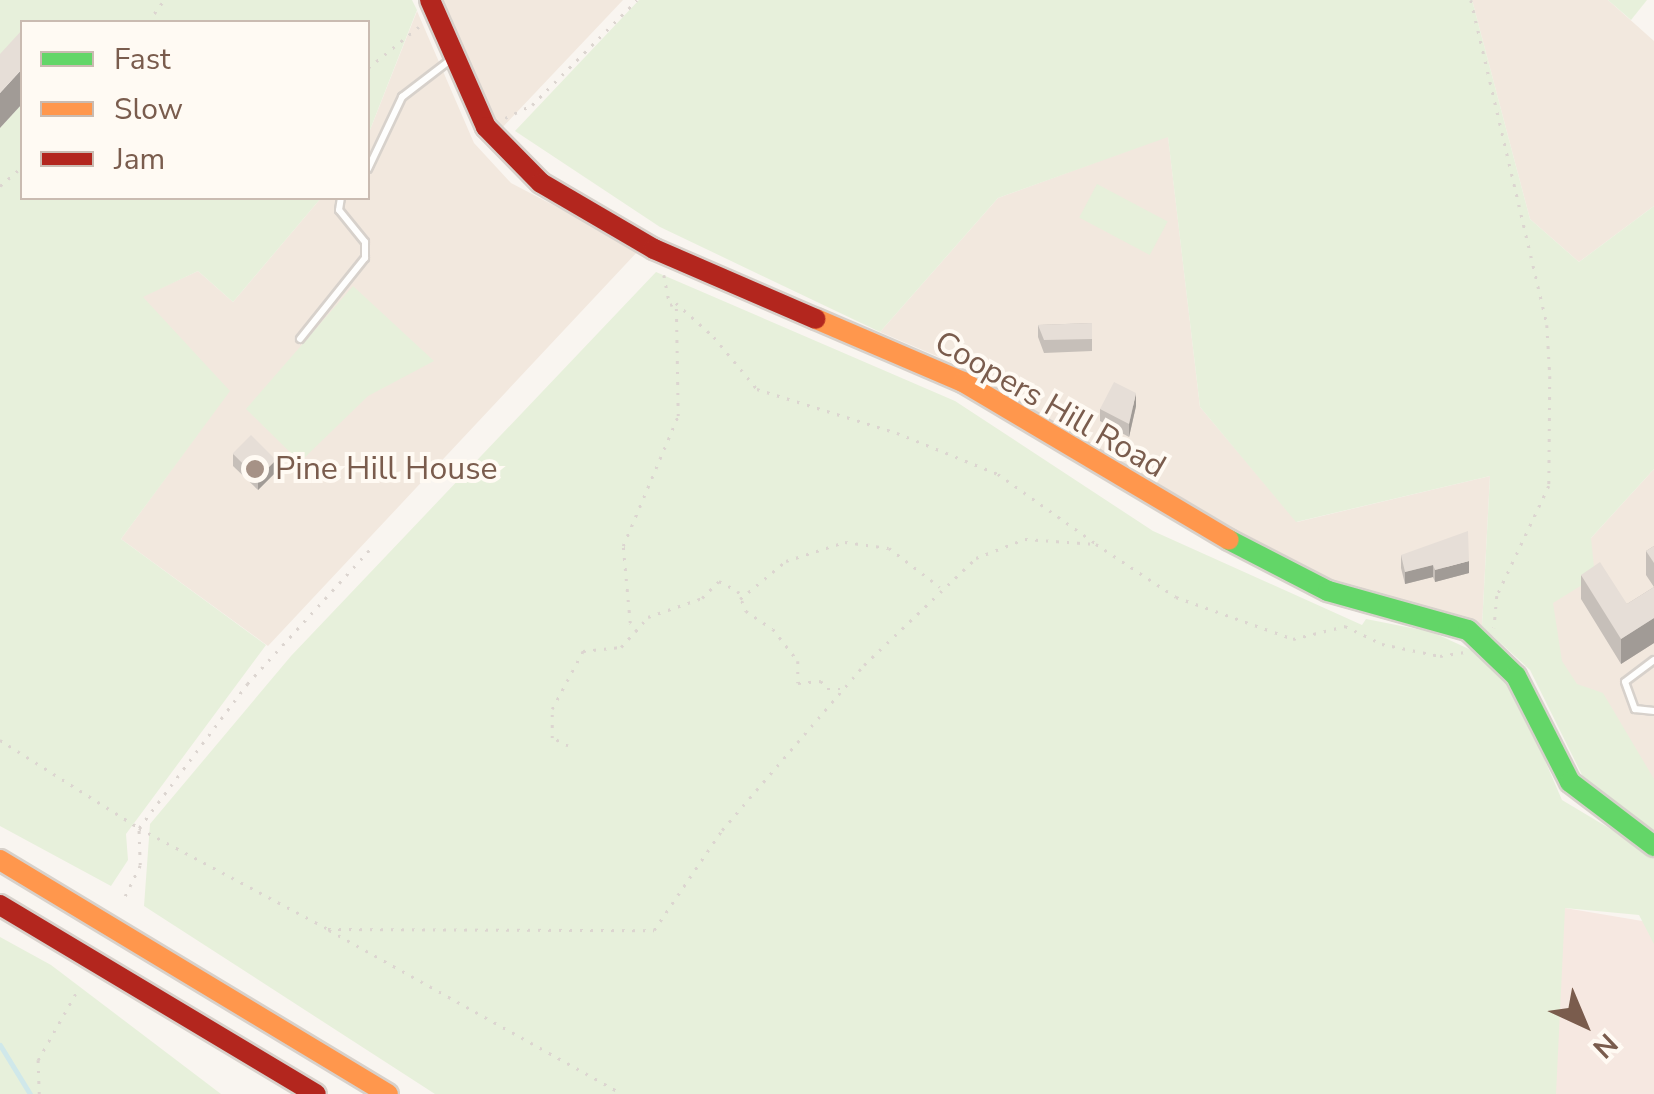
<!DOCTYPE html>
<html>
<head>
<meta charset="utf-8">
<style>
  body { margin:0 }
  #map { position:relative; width:1654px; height:1094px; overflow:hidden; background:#f9f5f0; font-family:"Nunito Sans",sans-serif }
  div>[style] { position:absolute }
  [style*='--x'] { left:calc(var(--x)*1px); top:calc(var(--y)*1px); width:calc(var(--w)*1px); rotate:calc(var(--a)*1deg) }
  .residential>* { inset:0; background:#f2e8de }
  .commercial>* { inset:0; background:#f6e8e1 }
  .green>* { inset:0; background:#e7f0db; transform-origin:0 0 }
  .stream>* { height:5px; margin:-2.5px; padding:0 2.5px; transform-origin:2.5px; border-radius:2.5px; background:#d0e8ea }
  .path>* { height:2.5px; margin-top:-1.25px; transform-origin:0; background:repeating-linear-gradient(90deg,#dcd5d0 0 2.5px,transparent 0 10.5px) }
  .roads { filter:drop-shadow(2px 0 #d7d1cb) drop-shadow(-2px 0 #d7d1cb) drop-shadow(0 2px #d7d1cb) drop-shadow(0 -2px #d7d1cb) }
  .lane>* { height:6px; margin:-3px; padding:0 3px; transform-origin:3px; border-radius:3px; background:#fefefd }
  .fast>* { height:20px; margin:-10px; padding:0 10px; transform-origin:10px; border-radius:10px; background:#63d668 }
  .slow>* { height:20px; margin:-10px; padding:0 10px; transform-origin:10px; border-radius:10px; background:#ff974d }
  .jam>* { height:20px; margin:-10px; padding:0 10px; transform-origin:10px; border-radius:10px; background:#b3261e }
  .wall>* { inset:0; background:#c6bfb9 }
  .shaded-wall>* { inset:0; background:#a19b96 }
  .building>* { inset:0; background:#e6ded7; transform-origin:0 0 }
  .dots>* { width:28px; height:28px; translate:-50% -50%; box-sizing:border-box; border:5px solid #fffaf3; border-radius:50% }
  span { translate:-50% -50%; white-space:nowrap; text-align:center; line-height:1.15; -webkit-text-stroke:8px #fffaf3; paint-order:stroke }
  .street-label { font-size:32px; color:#7a5c4d }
  .poi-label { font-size:32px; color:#7a5c4d }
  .left { translate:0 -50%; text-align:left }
  .legend { position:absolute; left:20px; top:20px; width:350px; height:180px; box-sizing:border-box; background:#fffaf3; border:2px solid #cabbb1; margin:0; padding:12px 18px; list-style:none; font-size:30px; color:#7a5c4d }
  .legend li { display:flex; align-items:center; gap:20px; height:50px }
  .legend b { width:50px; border:2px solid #cabbb1 }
  .north { position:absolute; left:1534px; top:974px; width:100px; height:100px; -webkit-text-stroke:8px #fffaf3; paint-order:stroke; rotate:136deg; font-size:28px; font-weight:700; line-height:40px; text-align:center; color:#7a5c4d }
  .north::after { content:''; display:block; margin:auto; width:35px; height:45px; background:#7a5c4d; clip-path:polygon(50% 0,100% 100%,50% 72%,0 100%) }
</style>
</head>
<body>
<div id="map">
  <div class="residential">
    <div style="clip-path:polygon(440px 0,623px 0,499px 131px)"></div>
    <div style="clip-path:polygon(1472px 0,1608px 0,1654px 41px,1654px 206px,1579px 262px,1530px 219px)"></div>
    <div style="clip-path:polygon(417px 11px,474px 143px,511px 183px,639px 250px,268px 646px,121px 539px,229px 391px,141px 297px,198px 271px,233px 302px,321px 198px,368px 198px,368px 135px)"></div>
    <div style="clip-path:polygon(1168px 136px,1200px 407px,1297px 522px,1490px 476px,1482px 626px,1328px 583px,1173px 503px,972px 371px,880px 332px,998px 198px)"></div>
    <div style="clip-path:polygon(1654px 469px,1654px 838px,1515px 646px,1591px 538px)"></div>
  </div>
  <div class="commercial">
    <div style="clip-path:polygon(1565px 908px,1654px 923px,1654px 1094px,1527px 1094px)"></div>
  </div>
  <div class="green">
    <div style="clip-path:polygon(0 0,412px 0,417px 10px,368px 135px,368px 22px,22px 22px,22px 66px,0 90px)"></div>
    <div style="clip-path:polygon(639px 0,1472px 0,1530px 219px,1579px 262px,1654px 206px,1654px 469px,1591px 538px,1595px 577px,1553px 603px,1562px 661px,1577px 684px,1603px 693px,1654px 779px,1654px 838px,1632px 828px,1584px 779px,1530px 670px,1482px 626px,1490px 476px,1296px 522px,1200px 407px,1168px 137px,998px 198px,880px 332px,660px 227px,515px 131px)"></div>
    <div style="clip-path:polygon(1608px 0,1647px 0,1631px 20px)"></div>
    <div style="clip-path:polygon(22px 104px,22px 198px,321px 198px,233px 302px,198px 271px,143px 297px,230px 391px,121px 539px,266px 645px,126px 834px,128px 860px,111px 886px,0 826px,0 128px)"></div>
    <div style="left:1097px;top:184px;width:80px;height:38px;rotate:28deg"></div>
    <div style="clip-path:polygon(656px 272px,955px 401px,1153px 531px,1362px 625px,1366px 619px,1432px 632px,1482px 655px,1514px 689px,1562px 800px,1654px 855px,1654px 944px,1639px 915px,1565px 908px,1556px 1094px,435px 1094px,144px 906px,150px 824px,291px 656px)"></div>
    <div style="clip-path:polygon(353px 286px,434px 361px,368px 396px,300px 462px,246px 409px)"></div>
    <div style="clip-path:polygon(0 937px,51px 965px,221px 1094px,0 1094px)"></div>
  </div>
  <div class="stream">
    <div style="--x:0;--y:1045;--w:57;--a:58.5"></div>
  </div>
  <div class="path">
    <div style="--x:1471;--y:0;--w:334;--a:76.8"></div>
    <div style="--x:1547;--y:325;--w:51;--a:86.6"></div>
    <div style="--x:1550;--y:376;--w:110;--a:90.5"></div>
    <div style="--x:1549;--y:486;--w:122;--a:115.3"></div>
    <div style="--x:1497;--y:596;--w:32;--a:95"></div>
    <div style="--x:148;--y:22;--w:27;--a:-54"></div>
    <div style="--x:368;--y:68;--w:68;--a:-39.1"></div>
    <div style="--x:505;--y:118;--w:30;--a:-26"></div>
    <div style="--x:532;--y:105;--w:148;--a:-45"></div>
    <div style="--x:0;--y:186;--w:29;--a:-41"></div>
    <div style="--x:664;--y:275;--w:31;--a:79"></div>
    <div style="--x:670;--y:305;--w:6;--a:-18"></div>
    <div style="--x:676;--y:303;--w:51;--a:41.8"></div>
    <div style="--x:714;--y:337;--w:67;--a:50.4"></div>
    <div style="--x:757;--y:389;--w:147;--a:17.4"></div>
    <div style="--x:897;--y:433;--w:109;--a:22.1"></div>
    <div style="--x:998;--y:474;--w:119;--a:35.4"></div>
    <div style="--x:740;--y:599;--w:60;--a:-39.6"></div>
    <div style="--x:786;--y:561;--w:62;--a:-17.9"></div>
    <div style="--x:845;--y:542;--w:44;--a:7.8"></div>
    <div style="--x:889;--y:548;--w:64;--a:37.4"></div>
    <div style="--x:637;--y:632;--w:11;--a:-128"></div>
    <div style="--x:630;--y:623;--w:77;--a:-95.2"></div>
    <div style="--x:623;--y:546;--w:141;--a:-67.1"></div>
    <div style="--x:678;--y:416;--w:112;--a:-91"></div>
    <div style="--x:0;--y:740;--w:165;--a:32.3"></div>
    <div style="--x:139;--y:828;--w:214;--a:28.1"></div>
    <div style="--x:328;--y:929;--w:326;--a:0.2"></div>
    <div style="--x:654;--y:930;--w:121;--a:-55.8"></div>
    <div style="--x:722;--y:830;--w:218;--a:-49.3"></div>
    <div style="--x:864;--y:665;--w:155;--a:-43.7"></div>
    <div style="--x:976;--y:558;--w:53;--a:-21.2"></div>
    <div style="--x:1025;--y:539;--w:71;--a:4"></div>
    <div style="--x:1096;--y:544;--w:96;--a:33.5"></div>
    <div style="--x:1176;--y:597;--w:124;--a:19.7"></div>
    <div style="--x:1293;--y:639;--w:54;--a:-14"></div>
    <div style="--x:1345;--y:626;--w:41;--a:25.9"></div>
    <div style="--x:1382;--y:644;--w:59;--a:11.7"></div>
    <div style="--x:1440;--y:656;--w:25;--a:-9"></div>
    <div style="--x:568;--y:746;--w:18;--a:-153"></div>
    <div style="--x:552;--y:738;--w:29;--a:-90"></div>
    <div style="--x:552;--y:709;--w:66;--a:-61.9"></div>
    <div style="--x:583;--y:651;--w:38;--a:-6"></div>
    <div style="--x:621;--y:647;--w:40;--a:-48"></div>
    <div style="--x:648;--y:617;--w:57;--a:-19.4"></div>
    <div style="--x:702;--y:598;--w:24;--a:-45"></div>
    <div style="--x:719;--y:581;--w:21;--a:28"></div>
    <div style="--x:738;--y:591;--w:22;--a:68"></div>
    <div style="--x:746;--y:611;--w:32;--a:34"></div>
    <div style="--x:773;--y:629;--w:41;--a:52"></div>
    <div style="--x:798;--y:661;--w:22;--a:90"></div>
    <div style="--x:798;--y:683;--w:23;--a:-5"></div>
    <div style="--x:821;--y:681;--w:10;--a:53"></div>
    <div style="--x:827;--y:689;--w:14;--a:0"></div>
    <div style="--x:125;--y:896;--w:34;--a:-64"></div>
    <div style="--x:140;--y:865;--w:37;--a:-92"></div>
    <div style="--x:139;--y:828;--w:180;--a:-53.1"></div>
    <div style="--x:247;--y:684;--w:188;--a:-47.6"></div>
    <div style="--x:329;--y:930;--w:336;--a:29.2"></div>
    <div style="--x:39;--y:1094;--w:34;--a:-92"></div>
    <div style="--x:38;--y:1060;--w:79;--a:-60.5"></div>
  </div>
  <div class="roads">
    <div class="lane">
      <div style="--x:368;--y:169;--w:80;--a:-64.7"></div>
      <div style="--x:402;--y:97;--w:61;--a:-37.6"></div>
      <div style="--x:300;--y:339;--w:104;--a:-51.3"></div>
      <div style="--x:365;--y:258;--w:16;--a:-90"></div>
      <div style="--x:365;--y:242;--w:41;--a:-129.1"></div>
      <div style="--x:339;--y:210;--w:12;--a:-81"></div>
      <div style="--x:1654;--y:660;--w:36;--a:143"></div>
      <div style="--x:1625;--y:682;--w:29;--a:70"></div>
      <div style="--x:1635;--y:709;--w:19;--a:6"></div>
    </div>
    <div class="fast">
      <div style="--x:1229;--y:540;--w:111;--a:27.3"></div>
      <div style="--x:1328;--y:591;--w:145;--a:15.6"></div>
      <div style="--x:1468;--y:630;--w:66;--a:43.8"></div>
      <div style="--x:1516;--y:676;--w:119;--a:63"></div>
      <div style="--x:1570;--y:782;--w:106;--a:37.3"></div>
    </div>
    <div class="slow">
      <div style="--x:816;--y:319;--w:160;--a:23.2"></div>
      <div style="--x:963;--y:382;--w:309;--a:30.7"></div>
      <div style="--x:0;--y:860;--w:453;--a:31.1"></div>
    </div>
    <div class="jam">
      <div style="--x:430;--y:0;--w:139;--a:66.2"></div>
      <div style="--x:486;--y:127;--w:78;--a:45.5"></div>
      <div style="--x:541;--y:183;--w:131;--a:30.3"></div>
      <div style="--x:654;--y:249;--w:176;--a:23.4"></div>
      <div style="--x:0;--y:905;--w:368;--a:30.9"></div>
    </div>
  </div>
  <div class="wall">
    <div style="clip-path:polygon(1092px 323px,1092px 351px,1044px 353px,1038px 337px,1038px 325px)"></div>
    <div style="clip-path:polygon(1136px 406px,1129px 437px,1100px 421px,1100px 409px)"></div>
    <div style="clip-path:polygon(233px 454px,276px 472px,258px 490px,233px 466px)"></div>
    <div style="clip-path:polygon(1654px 546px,1654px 643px,1621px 664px,1581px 599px,1581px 575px,1627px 604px,1654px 587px,1646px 575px,1646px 551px)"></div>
    <div style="clip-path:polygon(1401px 555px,1469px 573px,1435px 582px,1433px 577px,1405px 584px,1401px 568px)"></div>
  </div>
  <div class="shaded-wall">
    <div style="clip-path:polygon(22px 69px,22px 104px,0 128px,0 93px)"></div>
    <div style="clip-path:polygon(1136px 393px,1136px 406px,1129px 437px,1129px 424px)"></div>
    <div style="clip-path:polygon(276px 460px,276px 472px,258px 490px,258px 478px)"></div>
    <div style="clip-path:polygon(1469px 561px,1469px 573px,1435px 582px,1435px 570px)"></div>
    <div style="clip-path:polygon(1433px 565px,1433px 577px,1405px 584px,1405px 572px)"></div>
    <div style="clip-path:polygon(1654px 618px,1654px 643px,1621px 664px,1621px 639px)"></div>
  </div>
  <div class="building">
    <div style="clip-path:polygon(22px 30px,22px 69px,0 93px,0 54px)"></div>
    <div style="clip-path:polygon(1092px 323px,1092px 339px,1044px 340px,1038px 325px)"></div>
    <div style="clip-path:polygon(1114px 382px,1136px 393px,1129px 424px,1100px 409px)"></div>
    <div style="left:251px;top:435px;width:35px;height:26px;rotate:45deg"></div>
    <div style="clip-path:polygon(1468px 531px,1469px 561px,1435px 570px,1433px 565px,1405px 572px,1401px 555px)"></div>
    <div style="clip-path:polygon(1654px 546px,1654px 563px,1646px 551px)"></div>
    <div style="clip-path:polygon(1600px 562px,1627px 604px,1654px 587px,1654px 618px,1621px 639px,1581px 575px)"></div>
  </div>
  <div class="dots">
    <div style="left:255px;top:469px;background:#a69286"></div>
  </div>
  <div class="street-label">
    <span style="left:1050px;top:405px;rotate:30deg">Coopers Hill Road</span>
  </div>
  <div class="poi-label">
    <span class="left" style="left:275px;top:469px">Pine Hill House</span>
  </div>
  <ul class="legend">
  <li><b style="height:12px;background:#63d668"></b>Fast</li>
  <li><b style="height:12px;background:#ff974d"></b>Slow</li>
  <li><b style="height:12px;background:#b3261e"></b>Jam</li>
  </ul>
  <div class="north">N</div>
</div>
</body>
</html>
